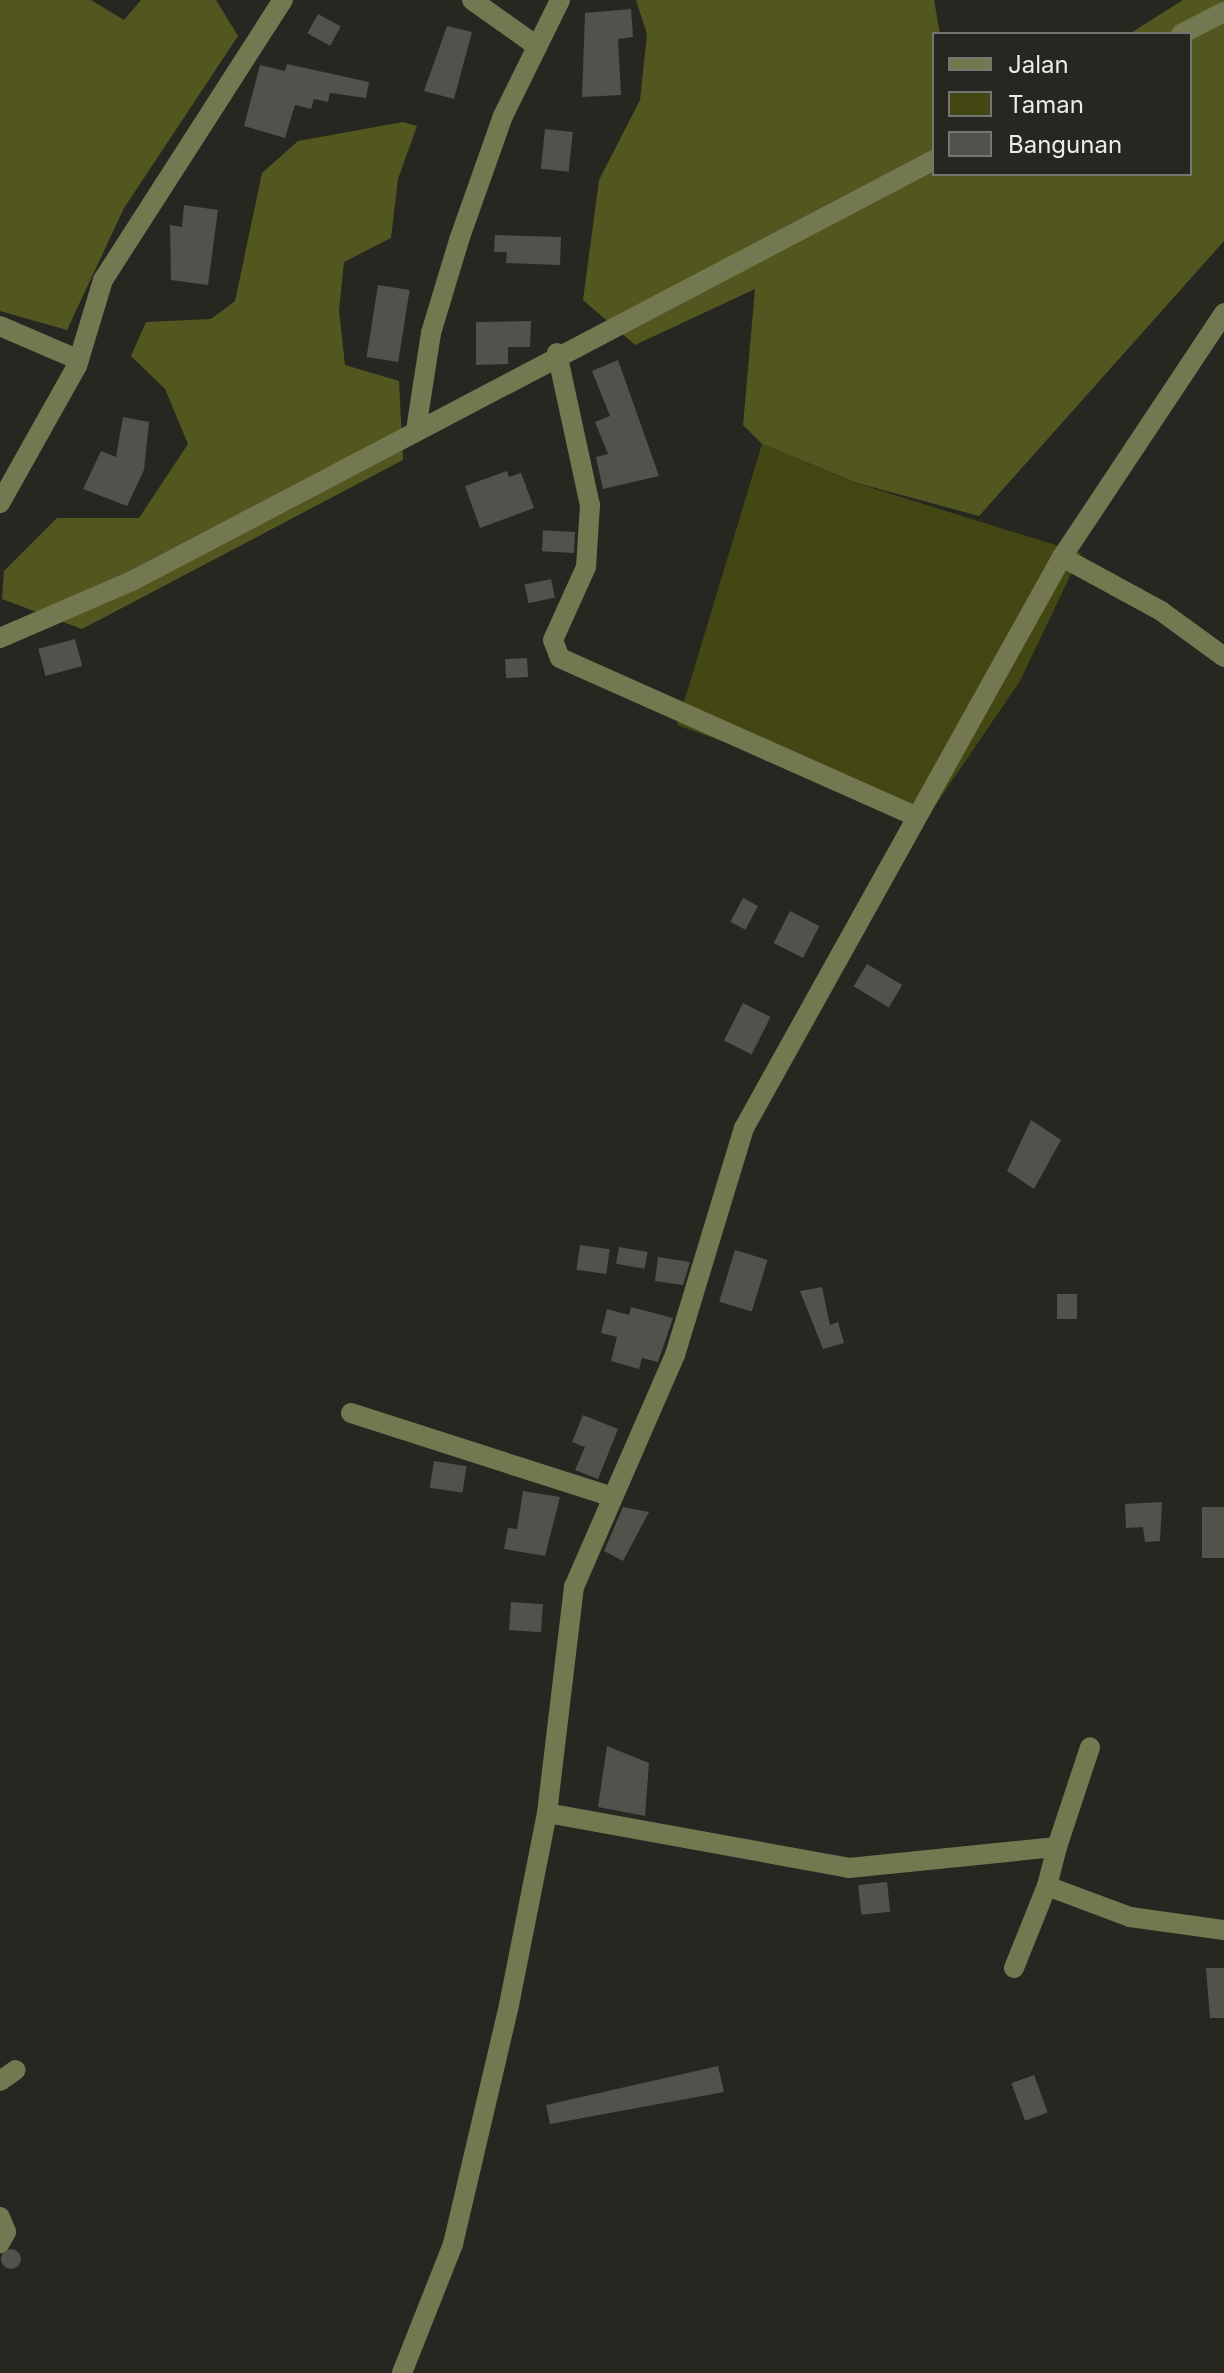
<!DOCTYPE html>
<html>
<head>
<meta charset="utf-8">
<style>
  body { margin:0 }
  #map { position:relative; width:1224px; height:2373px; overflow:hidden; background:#262721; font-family:Inter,sans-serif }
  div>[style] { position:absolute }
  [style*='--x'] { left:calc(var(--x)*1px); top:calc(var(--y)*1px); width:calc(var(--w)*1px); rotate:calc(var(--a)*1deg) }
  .green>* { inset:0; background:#434713 }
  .forest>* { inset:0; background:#525720 }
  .building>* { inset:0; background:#51524b; transform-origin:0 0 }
  .round { border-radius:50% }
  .minor>* { height:20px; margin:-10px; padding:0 10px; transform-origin:10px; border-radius:10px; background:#737851 }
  span { translate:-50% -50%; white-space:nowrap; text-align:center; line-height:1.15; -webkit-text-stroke:6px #262721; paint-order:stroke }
  .legend { position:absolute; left:932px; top:32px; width:260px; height:144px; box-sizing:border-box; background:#262721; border:2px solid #757671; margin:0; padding:10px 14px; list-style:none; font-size:24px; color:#ebece8 }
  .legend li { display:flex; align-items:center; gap:16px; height:40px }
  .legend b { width:40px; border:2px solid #757671 }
</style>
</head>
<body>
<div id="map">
  <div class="green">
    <div style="clip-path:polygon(762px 444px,856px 483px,1081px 553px,1020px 681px,928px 816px,677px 725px)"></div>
  </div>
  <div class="forest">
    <div style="clip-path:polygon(0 0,91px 0,124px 20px,141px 0,216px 0,238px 36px,124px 208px,67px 330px,0 311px)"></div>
    <div style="clip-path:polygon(636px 0,934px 0,940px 34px,934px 34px,934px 174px,1190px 174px,1190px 34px,1129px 34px,1183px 0,1224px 0,1224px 241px,979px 516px,857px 483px,762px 444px,743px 425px,755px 289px,635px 345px,583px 300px,599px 180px,640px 100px,647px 34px)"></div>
    <div style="clip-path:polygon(403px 122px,417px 126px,398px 179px,391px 238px,344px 262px,339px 310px,345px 365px,399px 381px,403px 460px,82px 629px,2px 599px,4px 571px,57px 518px,139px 518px,188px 444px,165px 389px,131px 356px,146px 322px,211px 319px,235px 301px,262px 173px,298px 141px)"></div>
  </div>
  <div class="building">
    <div style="clip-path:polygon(631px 9px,633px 37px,618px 39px,621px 95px,582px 97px,585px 13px)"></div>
    <div style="left:318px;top:14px;width:26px;height:22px;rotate:29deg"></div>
    <div style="clip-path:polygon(447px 26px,472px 32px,454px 99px,424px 91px)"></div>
    <div style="clip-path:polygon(287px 64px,369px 82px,366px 98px,330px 93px,328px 102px,314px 99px,311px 109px,295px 105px,285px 138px,244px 126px,260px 65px,285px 71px)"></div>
    <div style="left:545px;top:129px;width:28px;height:40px;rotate:6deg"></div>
    <div style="clip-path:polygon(184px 205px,218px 210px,208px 285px,171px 280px,170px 225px,182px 227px)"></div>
    <div style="clip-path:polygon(495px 235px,561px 237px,560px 265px,506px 263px,507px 252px,494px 252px)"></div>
    <div style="left:378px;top:285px;width:32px;height:73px;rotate:9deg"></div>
    <div style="clip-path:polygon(531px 321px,530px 347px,508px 347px,508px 364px,476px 365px,476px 322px)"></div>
    <div style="clip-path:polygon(618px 360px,659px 476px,603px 489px,596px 457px,608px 454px,595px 422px,610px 416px,592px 371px)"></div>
    <div style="clip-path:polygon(123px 417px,149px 422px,144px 470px,127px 506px,83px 489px,101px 451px,116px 457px)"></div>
    <div style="clip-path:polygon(507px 471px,509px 477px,521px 473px,534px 508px,480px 528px,465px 486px)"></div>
    <div style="left:575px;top:532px;width:21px;height:32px;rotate:93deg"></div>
    <div style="left:551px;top:579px;width:19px;height:27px;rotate:78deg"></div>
    <div style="left:75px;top:639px;width:28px;height:38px;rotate:75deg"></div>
    <div style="left:527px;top:658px;width:19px;height:22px;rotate:87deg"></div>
    <div style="left:743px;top:898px;width:17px;height:27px;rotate:28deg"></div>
    <div style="left:790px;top:911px;width:33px;height:36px;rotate:27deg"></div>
    <div style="left:867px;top:964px;width:41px;height:26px;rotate:31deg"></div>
    <div style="left:743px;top:1003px;width:31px;height:42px;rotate:27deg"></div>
    <div style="clip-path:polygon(1031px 1120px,1061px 1140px,1034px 1189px,1007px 1171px)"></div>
    <div style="left:580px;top:1245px;width:30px;height:25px;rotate:8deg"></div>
    <div style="left:619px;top:1247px;width:29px;height:17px;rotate:10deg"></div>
    <div style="left:735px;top:1250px;width:34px;height:54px;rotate:17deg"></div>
    <div style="clip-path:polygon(658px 1257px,690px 1262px,683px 1285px,655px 1281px)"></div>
    <div style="clip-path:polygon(822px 1287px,830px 1325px,838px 1322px,844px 1343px,823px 1349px,800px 1291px)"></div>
    <div style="left:1057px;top:1294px;width:20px;height:25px"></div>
    <div style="clip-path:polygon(631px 1307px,673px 1318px,658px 1362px,642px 1358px,639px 1369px,611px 1361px,617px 1337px,601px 1333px,607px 1309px,629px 1315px)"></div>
    <div style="clip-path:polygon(583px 1415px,618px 1429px,598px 1479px,575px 1470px,585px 1447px,572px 1442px)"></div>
    <div style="left:434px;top:1461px;width:33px;height:27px;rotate:9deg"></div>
    <div style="clip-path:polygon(523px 1491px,560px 1497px,545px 1556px,504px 1549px,508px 1528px,517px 1529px)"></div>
    <div style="clip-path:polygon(1162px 1502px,1160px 1541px,1145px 1542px,1143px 1527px,1126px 1528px,1125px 1504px)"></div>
    <div style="clip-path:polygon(623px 1507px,649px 1512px,623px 1561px,604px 1551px)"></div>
    <div style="left:1224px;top:1507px;width:51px;height:22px;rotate:90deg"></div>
    <div style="left:511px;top:1602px;width:32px;height:28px;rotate:4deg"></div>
    <div style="clip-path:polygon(607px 1746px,649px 1763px,645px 1816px,598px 1807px)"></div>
    <div style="left:887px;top:1882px;width:30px;height:29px;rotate:84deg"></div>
    <div style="clip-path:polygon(1206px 1968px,1224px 1968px,1224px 2018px,1210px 2018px)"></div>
    <div style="clip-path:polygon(718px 2066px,724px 2092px,550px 2124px,546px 2105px)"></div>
    <div style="left:1034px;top:2075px;width:40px;height:24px;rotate:70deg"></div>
    <div class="round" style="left:1px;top:2249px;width:20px;height:20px"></div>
  </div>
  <div class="minor">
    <div style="--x:472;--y:0;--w:76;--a:35.4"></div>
    <div style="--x:1181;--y:34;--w:48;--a:-27.1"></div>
    <div style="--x:0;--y:326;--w:86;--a:23.3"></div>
    <div style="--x:557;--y:353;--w:156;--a:77.8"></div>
    <div style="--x:590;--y:505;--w:62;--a:93.7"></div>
    <div style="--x:586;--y:567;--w:80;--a:114.3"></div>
    <div style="--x:553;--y:640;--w:19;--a:69"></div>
    <div style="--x:560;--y:658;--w:389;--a:24"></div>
    <div style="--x:416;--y:430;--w:98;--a:-81.2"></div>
    <div style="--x:431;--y:333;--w:97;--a:-73.2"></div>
    <div style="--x:459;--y:240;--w:132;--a:-70.5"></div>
    <div style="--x:503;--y:116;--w:129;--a:-63.8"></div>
    <div style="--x:0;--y:503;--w:157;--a:-60.7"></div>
    <div style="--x:77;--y:366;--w:90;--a:-73.2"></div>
    <div style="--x:103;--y:280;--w:333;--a:-57.3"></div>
    <div style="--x:1062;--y:557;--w:113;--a:28.6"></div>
    <div style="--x:1161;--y:611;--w:78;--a:36.1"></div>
    <div style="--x:0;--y:638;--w:144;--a:-23.4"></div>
    <div style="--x:132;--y:581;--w:906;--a:-27.7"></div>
    <div style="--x:351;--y:1413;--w:271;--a:17.8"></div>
    <div style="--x:547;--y:1813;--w:307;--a:10.3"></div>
    <div style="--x:849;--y:1868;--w:209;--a:-5.8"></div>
    <div style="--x:1057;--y:1847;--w:40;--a:104.4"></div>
    <div style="--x:1047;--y:1886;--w:89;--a:20.5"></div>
    <div style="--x:1130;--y:1917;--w:95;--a:7.9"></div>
    <div style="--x:1057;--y:1847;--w:105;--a:-71.7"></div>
    <div style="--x:1014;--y:1968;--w:88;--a:-68.1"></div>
    <div style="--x:0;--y:2081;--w:19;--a:-35"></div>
    <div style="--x:0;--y:2217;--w:16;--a:68"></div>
    <div style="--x:6;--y:2232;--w:13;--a:119"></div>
    <div style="--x:402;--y:2373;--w:139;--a:-68.4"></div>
    <div style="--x:453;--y:2244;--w:245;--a:-76.8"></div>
    <div style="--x:509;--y:2005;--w:196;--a:-78.8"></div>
    <div style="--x:547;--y:1813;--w:228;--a:-83.2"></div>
    <div style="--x:574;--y:1587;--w:253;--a:-66.5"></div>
    <div style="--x:675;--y:1355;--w:237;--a:-73.1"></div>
    <div style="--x:744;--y:1128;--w:654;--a:-60.89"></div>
    <div style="--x:1062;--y:557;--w:293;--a:-56.4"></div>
  </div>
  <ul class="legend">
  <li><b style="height:10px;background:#737851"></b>Jalan</li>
  <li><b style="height:22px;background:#434713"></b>Taman</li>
  <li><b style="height:22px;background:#51524b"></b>Bangunan</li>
  </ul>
</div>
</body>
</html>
